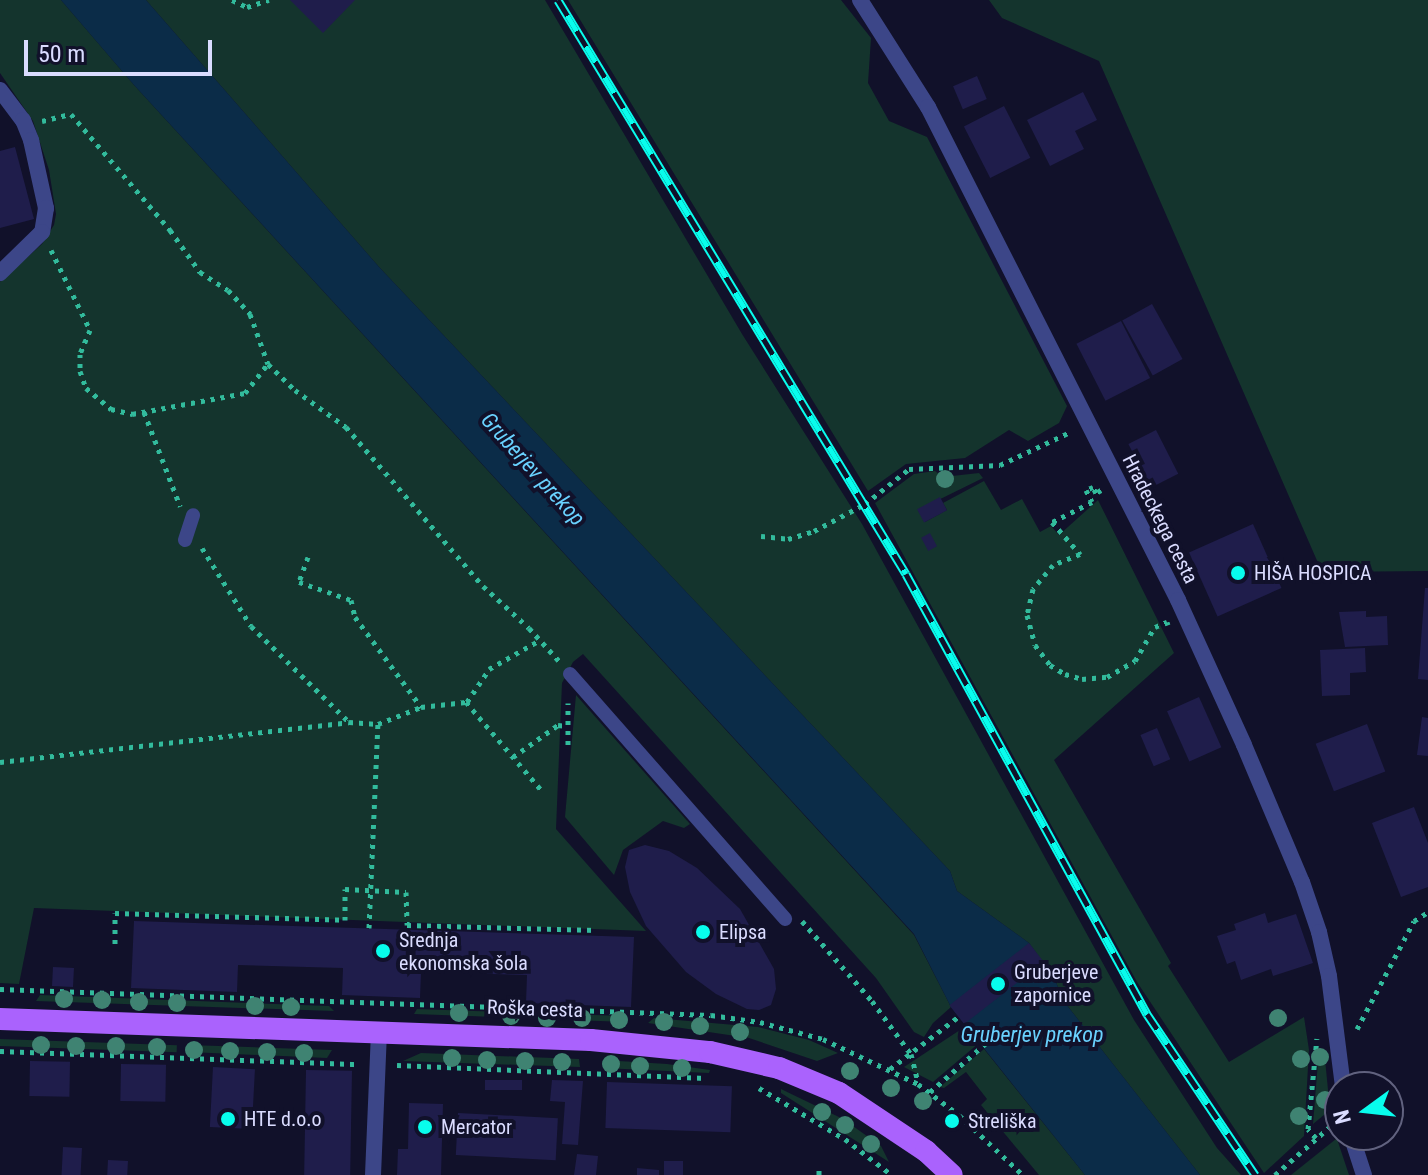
<!DOCTYPE html>
<html>
<head>
<meta charset="utf-8">
<style>
  body { margin:0 }
  #map { position:relative; width:1428px; height:1175px; overflow:hidden; background:#11112a; font-family:"Roboto Condensed",sans-serif }
  div>[style] { position:absolute }
  [style*='--x'] { left:calc(var(--x)*1px); top:calc(var(--y)*1px); width:calc(var(--w)*1px); rotate:calc(var(--a)*1deg) }
  .green>* { inset:0; background:#14342d; transform-origin:0 0 }
  .water>* { inset:0; background:#0b2c48 }
  .building>* { inset:0; background:#1f1d4b; transform-origin:0 0 }
  .path>* { height:5px; margin-top:-2.5px; transform-origin:0; background:repeating-linear-gradient(90deg,#32bb9c 0 4px,transparent 0 10px) }
  .service>* { height:14px; margin:-7px; padding:0 7px; transform-origin:7px; border-radius:7px; background:#3c4688 }
  .pedestrian>* { height:16px; margin:-8px; padding:0 8px; transform-origin:8px; border-radius:8px; background:#3c4688 }
  .minor>* { height:16px; margin:-8px; padding:0 8px; transform-origin:8px; border-radius:8px; background:#3c4688 }
  .tertiary>* { height:16px; margin:-8px; padding:0 8px; transform-origin:8px; border-radius:8px; background:#3c4688 }
  .primary>* { height:22px; margin:-11px; padding:0 11px; transform-origin:11px; border-radius:11px; background:#aa62fd }
  .rail>* { height:9px; margin-top:-4.5px; transform-origin:0; background:repeating-linear-gradient(90deg,#11112a 0 18px,#08fded 0 36px); box-sizing:border-box; border-block:2px solid #08fded }
  .trees>* { width:18px; height:18px; margin:-9px; border-radius:50%; background:#3f8372 }
  .dots>* { width:22px; height:22px; translate:-50% -50%; box-sizing:border-box; border:4px solid #11112a; border-radius:50% }
  span { translate:-50% -50%; white-space:nowrap; text-align:center; line-height:1.15; -webkit-text-stroke:8px #11112a; paint-order:stroke }
  .street-label { font-size:20px; color:#dadcff }
  .poi-label { font-size:20px; color:#dadcff }
  .left { translate:0 -50%; text-align:left }
  .water-label { font-size:22px; color:#69d1fe; font-style:italic }
  .north { position:absolute; left:1324px; top:1071px; width:80px; height:80px; box-sizing:border-box; background:#11112a; border:2px solid #61627f; border-radius:50%; rotate:255deg; font-size:22px; font-weight:700; line-height:32px; text-align:center; color:#dadcff }
  .north::after { content:''; display:block; margin:auto; width:28px; height:36px; background:#08fded; clip-path:polygon(50% 0,100% 100%,50% 72%,0 100%) }
  .scale { position:absolute; left:24px; top:40px; width:188px; height:36px; box-sizing:border-box; border:4px solid #dadcff; border-top:0; padding-left:10px; font-size:24px; line-height:28px; white-space:nowrap; color:#dadcff; -webkit-text-stroke:6px #11112a; paint-order:stroke }
</style>
</head>
<body>
<div id="map">
  <div class="green">
    <div style="clip-path:polygon(0 0,61px 0,134px 85px,914px 935px,951px 1007px,933px 1023px,924px 1037px,914px 1032px,876px 978px,583px 654px,573px 662px,562px 683px,556px 829px,646px 931px,34px 908px,19px 984px,0 983px,0 282px,42px 244px,54px 225px,56px 214px,49px 170px,33px 121px,0 73px)"></div>
    <div style="clip-path:polygon(146px 0,545px 0,742px 334px,862px 524px,1134px 1020px,1217px 1148px,1241px 1175px,1200px 1175px,1062px 999px,1055px 979px,1029px 943px,957px 891px,950px 871px,379px 267px)"></div>
    <div style="clip-path:polygon(568px 0,841px 0,871px 38px,868px 83px,889px 121px,927px 137px,1067px 406px,1059px 423px,1028px 441px,1009px 430px,965px 458px,906px 464px,868px 491px)"></div>
    <div style="clip-path:polygon(989px 0,1428px 0,1428px 571px,1322px 572px,1099px 61px,1002px 18px)"></div>
    <div style="clip-path:polygon(935px 471px,943px 477px,979px 473px,983px 478px,918px 510px,925px 522px,947px 510px,943px 503px,984px 481px,1001px 510px,1022px 499px,1040px 532px,1051px 526px,1059px 535px,1098px 500px,1174px 653px,1054px 760px,1171px 963px,1168px 966px,1229px 1062px,1304px 1017px,1309px 1050px,1304px 1136px,1264px 1173px,1137px 982px,875px 503px,914px 474px)"></div>
    <div style="clip-path:polygon(576px 695px,690px 824px,684px 828px,663px 821px,623px 850px,614px 875px,565px 817px)"></div>
    <div style="clip-path:polygon(40px 995px,329px 1006px,334px 1011px,36px 1001px)"></div>
    <div style="clip-path:polygon(417px 1009px,623px 1016px,627px 1019px,626px 1022px,414px 1014px)"></div>
    <div style="clip-path:polygon(654px 1018px,758px 1027px,809px 1040px,838px 1053px,817px 1061px,749px 1038px,648px 1023px)"></div>
    <div style="clip-path:polygon(966px 1026px,979px 1043px,933px 1082px,904px 1067px)"></div>
    <div style="left:0;top:1039px;width:177px;height:7px;rotate:2deg"></div>
    <div style="clip-path:polygon(189px 1045px,332px 1050px,327px 1058px,189px 1052px)"></div>
    <div style="clip-path:polygon(984px 1049px,1085px 1175px,1039px 1175px,981px 1105px,987px 1099px,966px 1072px,944px 1088px,940px 1087px)"></div>
    <div style="clip-path:polygon(1319px 1049px,1324px 1049px,1330px 1110px,1313px 1124px)"></div>
    <div style="clip-path:polygon(421px 1053px,579px 1059px,580px 1067px,403px 1061px)"></div>
    <div style="clip-path:polygon(603px 1060px,667px 1064px,710px 1070px,709px 1073px,603px 1068px)"></div>
    <div style="clip-path:polygon(781px 1089px,843px 1119px,881px 1146px,889px 1162px,781px 1093px)"></div>
    <div style="clip-path:polygon(1337px 1139px,1349px 1175px,1291px 1175px,1336px 1139px)"></div>
  </div>
  <div class="water">
    <div style="clip-path:polygon(61px 0,146px 0,379px 267px,950px 871px,957px 891px,1029px 943px,1055px 979px,1062px 999px,1200px 1175px,1085px 1175px,951px 1007px,914px 934px,134px 85px)"></div>
  </div>
  <div class="building">
    <div style="clip-path:polygon(290px 0,355px 0,323px 33px)"></div>
    <div style="left:977px;top:76px;width:25px;height:26px;rotate:67deg"></div>
    <div style="clip-path:polygon(1083px 92px,1097px 120px,1075px 131px,1084px 149px,1050px 166px,1027px 120px)"></div>
    <div style="left:1004px;top:106px;width:58px;height:45px;rotate:63deg"></div>
    <div style="clip-path:polygon(15px 147px,34px 219px,0 228px,0 151px)"></div>
    <div style="left:1152px;top:304px;width:63px;height:34px;rotate:61deg"></div>
    <div style="left:1121px;top:321px;width:64px;height:50px;rotate:63deg"></div>
    <div style="left:1156px;top:430px;width:49px;height:31px;rotate:63deg"></div>
    <div style="left:940px;top:497px;width:15px;height:26px;rotate:62deg"></div>
    <div style="left:1253px;top:524px;width:70px;height:70px;rotate:66deg"></div>
    <div style="left:930px;top:533px;width:15px;height:10px;rotate:62deg"></div>
    <div style="clip-path:polygon(1425px 588px,1428px 588px,1428px 680px,1418px 679px)"></div>
    <div style="clip-path:polygon(1366px 611px,1366px 617px,1387px 616px,1388px 645px,1345px 647px,1339px 612px)"></div>
    <div style="clip-path:polygon(1365px 648px,1366px 672px,1350px 673px,1350px 695px,1322px 696px,1320px 650px)"></div>
    <div style="left:1199px;top:697px;width:55px;height:35px;rotate:66deg"></div>
    <div style="clip-path:polygon(1422px 717px,1428px 718px,1428px 756px,1417px 755px)"></div>
    <div style="left:1367px;top:724px;width:51px;height:55px;rotate:69deg"></div>
    <div style="left:1157px;top:728px;width:34px;height:18px;rotate:67deg"></div>
    <div style="clip-path:polygon(1414px 807px,1428px 843px,1428px 887px,1401px 897px,1372px 823px)"></div>
    <div style="clip-path:polygon(645px 845px,669px 851px,697px 868px,740px 909px,774px 969px,776px 989px,771px 1005px,759px 1010px,747px 1009px,716px 994px,686px 972px,646px 926px,630px 892px,625px 867px,629px 850px)"></div>
    <div style="clip-path:polygon(1265px 913px,1268px 923px,1296px 914px,1313px 963px,1273px 976px,1271px 969px,1241px 980px,1235px 961px,1227px 964px,1217px 936px,1236px 930px,1234px 924px)"></div>
    <div style="clip-path:polygon(134px 921px,634px 937px,631px 1007px,526px 1003px,527px 975px,421px 972px,420px 998px,342px 995px,343px 968px,238px 965px,237px 992px,131px 988px)"></div>
    <div style="left:1029px;top:943px;width:24px;height:101px;rotate:52deg"></div>
    <div style="left:53px;top:967px;width:21px;height:19px;rotate:3deg"></div>
    <div style="left:30px;top:1061px;width:40px;height:35px;rotate:1deg"></div>
    <div style="left:121px;top:1064px;width:45px;height:37px;rotate:1deg"></div>
    <div style="left:213px;top:1067px;width:42px;height:60px;rotate:3deg"></div>
    <div style="left:306px;top:1070px;width:46px;height:105px;rotate:1deg"></div>
    <div style="left:485px;top:1080px;width:37px;height:10px"></div>
    <div style="clip-path:polygon(552px 1080px,583px 1081px,578px 1145px,562px 1144px,565px 1102px,550px 1101px)"></div>
    <div style="left:607px;top:1082px;width:125px;height:46px;rotate:2deg"></div>
    <div style="clip-path:polygon(409px 1103px,443px 1104px,441px 1175px,397px 1175px,398px 1149px,408px 1149px)"></div>
    <div style="left:458px;top:1113px;width:100px;height:42px;rotate:3deg"></div>
    <div style="left:63px;top:1147px;width:19px;height:28px;rotate:3deg"></div>
    <div style="clip-path:polygon(577px 1154px,598px 1156px,596px 1175px,574px 1175px)"></div>
    <div style="left:108px;top:1160px;width:20px;height:15px;rotate:3deg"></div>
    <div style="left:664px;top:1161px;width:19px;height:14px"></div>
    <div style="clip-path:polygon(637px 1168px,659px 1170px,659px 1175px,637px 1175px)"></div>
  </div>
  <div class="path">
    <div style="--x:232;--y:0;--w:17;--a:25"></div>
    <div style="--x:247;--y:7;--w:23;--a:-18"></div>
    <div style="--x:42;--y:121;--w:30;--a:-14"></div>
    <div style="--x:71;--y:114;--w:153;--a:49.5"></div>
    <div style="--x:170;--y:230;--w:52;--a:54.5"></div>
    <div style="--x:200;--y:272;--w:33;--a:33"></div>
    <div style="--x:228;--y:290;--w:33;--a:47"></div>
    <div style="--x:250;--y:314;--w:53;--a:70.2"></div>
    <div style="--x:268;--y:364;--w:37;--a:44"></div>
    <div style="--x:295;--y:390;--w:63;--a:36"></div>
    <div style="--x:346;--y:427;--w:210;--a:49.3"></div>
    <div style="--x:483;--y:586;--w:62;--a:42.4"></div>
    <div style="--x:529;--y:628;--w:45;--a:47.7"></div>
    <div style="--x:51;--y:250;--w:89;--a:64"></div>
    <div style="--x:90;--y:330;--w:26;--a:113"></div>
    <div style="--x:80;--y:354;--w:17;--a:90"></div>
    <div style="--x:80;--y:371;--w:18;--a:71"></div>
    <div style="--x:86;--y:388;--w:33;--a:40"></div>
    <div style="--x:111;--y:409;--w:22;--a:13"></div>
    <div style="--x:132;--y:414;--w:115;--a:-10.5"></div>
    <div style="--x:245;--y:393;--w:37;--a:-52"></div>
    <div style="--x:144;--y:412;--w:101;--a:69"></div>
    <div style="--x:1101;--y:490;--w:6;--a:149"></div>
    <div style="--x:1096;--y:493;--w:7;--a:-117"></div>
    <div style="--x:1093;--y:487;--w:8;--a:157"></div>
    <div style="--x:1086;--y:490;--w:13;--a:63"></div>
    <div style="--x:1092;--y:502;--w:45;--a:153.4"></div>
    <div style="--x:1052;--y:522;--w:43;--a:48.8"></div>
    <div style="--x:1080;--y:554;--w:29;--a:158"></div>
    <div style="--x:1053;--y:565;--w:31;--a:130"></div>
    <div style="--x:1033;--y:589;--w:27;--a:103"></div>
    <div style="--x:1027;--y:615;--w:31;--a:75"></div>
    <div style="--x:1035;--y:645;--w:25;--a:53"></div>
    <div style="--x:1050;--y:665;--w:17;--a:31"></div>
    <div style="--x:1065;--y:674;--w:18;--a:16"></div>
    <div style="--x:1082;--y:679;--w:25;--a:-5"></div>
    <div style="--x:1107;--y:677;--w:32;--a:-30"></div>
    <div style="--x:1135;--y:661;--w:39;--a:-60"></div>
    <div style="--x:1155;--y:627;--w:13;--a:-23"></div>
    <div style="--x:1167;--y:622;--w:3;--a:72"></div>
    <div style="--x:761;--y:536;--w:27;--a:6"></div>
    <div style="--x:788;--y:539;--w:27;--a:-17"></div>
    <div style="--x:814;--y:531;--w:58;--a:-27.9"></div>
    <div style="--x:865;--y:504;--w:56;--a:-38.5"></div>
    <div style="--x:909;--y:469;--w:91;--a:-2.5"></div>
    <div style="--x:1000;--y:465;--w:77;--a:-25.2"></div>
    <div style="--x:202;--y:548;--w:92;--a:57.9"></div>
    <div style="--x:251;--y:626;--w:137;--a:44.4"></div>
    <div style="--x:308;--y:557;--w:27;--a:110"></div>
    <div style="--x:299;--y:582;--w:55;--a:19.1"></div>
    <div style="--x:351;--y:600;--w:17;--a:77"></div>
    <div style="--x:355;--y:617;--w:112;--a:53.7"></div>
    <div style="--x:467;--y:702;--w:40;--a:-56"></div>
    <div style="--x:489;--y:669;--w:59;--a:-29.6"></div>
    <div style="--x:568;--y:745;--w:42;--a:-90"></div>
    <div style="--x:513;--y:757;--w:55;--a:-35.4"></div>
    <div style="--x:558;--y:725;--w:9;--a:6"></div>
    <div style="--x:0;--y:762;--w:351;--a:-6.5"></div>
    <div style="--x:349;--y:722;--w:29;--a:4"></div>
    <div style="--x:378;--y:724;--w:46;--a:-21.6"></div>
    <div style="--x:421;--y:707;--w:45;--a:-6.3"></div>
    <div style="--x:466;--y:702;--w:118;--a:49.5"></div>
    <div style="--x:802;--y:921;--w:106;--a:48.8"></div>
    <div style="--x:872;--y:1001;--w:66;--a:53.7"></div>
    <div style="--x:911;--y:1054;--w:30;--a:76"></div>
    <div style="--x:369;--y:928;--w:204;--a:-87.5"></div>
    <div style="--x:115;--y:944;--w:31;--a:-90"></div>
    <div style="--x:115;--y:913;--w:230;--a:1.7"></div>
    <div style="--x:345;--y:920;--w:31;--a:-90"></div>
    <div style="--x:345;--y:889;--w:61;--a:2.8"></div>
    <div style="--x:406;--y:892;--w:33;--a:88"></div>
    <div style="--x:407;--y:925;--w:190;--a:1.5"></div>
    <div style="--x:0;--y:989;--w:711;--a:2.09"></div>
    <div style="--x:711;--y:1015;--w:49;--a:8.1"></div>
    <div style="--x:760;--y:1022;--w:65;--a:15.1"></div>
    <div style="--x:823;--y:1039;--w:105;--a:25.3"></div>
    <div style="--x:918;--y:1084;--w:51;--a:37.1"></div>
    <div style="--x:959;--y:1115;--w:88;--a:43.2"></div>
    <div style="--x:1357;--y:1029;--w:122;--a:-62.2"></div>
    <div style="--x:1414;--y:921;--w:17;--a:-33"></div>
    <div style="--x:0;--y:1051;--w:359;--a:2.1"></div>
    <div style="--x:397;--y:1065;--w:309;--a:2.4"></div>
    <div style="--x:890;--y:1069;--w:86;--a:-37.4"></div>
    <div style="--x:759;--y:1088;--w:100;--a:30.7"></div>
    <div style="--x:845;--y:1139;--w:59;--a:37.5"></div>
    <div style="--x:930;--y:1092;--w:74;--a:-41.2"></div>
    <div style="--x:952;--y:1121;--w:9;--a:-41"></div>
    <div style="--x:1316;--y:1138;--w:12;--a:-132"></div>
    <div style="--x:1308;--y:1129;--w:91;--a:-84.4"></div>
    <div style="--x:819;--y:1175;--w:6;--a:-90"></div>
    <div style="--x:1275;--y:1175;--w:79;--a:-41.4"></div>
  </div>
  <div class="service">
    <div style="--x:185;--y:540;--w:26;--a:-72"></div>
    <div style="--x:570;--y:674;--w:326;--a:48.7"></div>
  </div>
  <div class="pedestrian">
    <div style="--x:0;--y:90;--w:38;--a:53"></div>
    <div style="--x:23;--y:120;--w:22;--a:68"></div>
    <div style="--x:31;--y:140;--w:70;--a:77.6"></div>
    <div style="--x:46;--y:208;--w:24;--a:99"></div>
    <div style="--x:42;--y:232;--w:59;--a:135.7"></div>
  </div>
  <div class="minor">
    <div style="--x:373;--y:1175;--w:143;--a:-87.6"></div>
  </div>
  <div class="tertiary">
    <div style="--x:860;--y:0;--w:127;--a:57.6"></div>
    <div style="--x:928;--y:107;--w:553;--a:63.11"></div>
    <div style="--x:1178;--y:600;--w:159;--a:65.5"></div>
    <div style="--x:1244;--y:745;--w:149;--a:67.1"></div>
    <div style="--x:1302;--y:882;--w:53;--a:71.2"></div>
    <div style="--x:1319;--y:932;--w:45;--a:77.2"></div>
    <div style="--x:1329;--y:976;--w:112;--a:82.8"></div>
    <div style="--x:1351;--y:1135;--w:42;--a:72"></div>
  </div>
  <div class="primary">
    <div style="--x:0;--y:1019;--w:591;--a:2.04"></div>
    <div style="--x:591;--y:1040;--w:120;--a:5.8"></div>
    <div style="--x:710;--y:1052;--w:71;--a:13.1"></div>
    <div style="--x:779;--y:1068;--w:65;--a:22.6"></div>
    <div style="--x:839;--y:1093;--w:105;--a:33.7"></div>
    <div style="--x:926;--y:1151;--w:35;--a:43"></div>
  </div>
  <div class="rail">
    <div style="--x:558;--y:0;--w:671;--a:58.77"></div>
    <div style="--x:906;--y:574;--w:502;--a:61.29"></div>
    <div style="--x:1147;--y:1014;--w:194;--a:56.1"></div>
  </div>
  <div class="trees">
    <div style="left:945px;top:479px"></div>
    <div style="left:64px;top:999px"></div>
    <div style="left:102px;top:1000px"></div>
    <div style="left:139px;top:1002px"></div>
    <div style="left:177px;top:1003px"></div>
    <div style="left:255px;top:1006px"></div>
    <div style="left:291px;top:1007px"></div>
    <div style="left:459px;top:1013px"></div>
    <div style="left:511px;top:1016px"></div>
    <div style="left:547px;top:1018px"></div>
    <div style="left:582px;top:1018px"></div>
    <div style="left:1278px;top:1018px"></div>
    <div style="left:619px;top:1020px"></div>
    <div style="left:664px;top:1022px"></div>
    <div style="left:700px;top:1026px"></div>
    <div style="left:740px;top:1032px"></div>
    <div style="left:41px;top:1045px"></div>
    <div style="left:76px;top:1046px"></div>
    <div style="left:116px;top:1046px"></div>
    <div style="left:157px;top:1047px"></div>
    <div style="left:194px;top:1050px"></div>
    <div style="left:230px;top:1051px"></div>
    <div style="left:267px;top:1052px"></div>
    <div style="left:304px;top:1053px"></div>
    <div style="left:1320px;top:1057px"></div>
    <div style="left:452px;top:1058px"></div>
    <div style="left:1301px;top:1059px"></div>
    <div style="left:487px;top:1060px"></div>
    <div style="left:525px;top:1061px"></div>
    <div style="left:562px;top:1062px"></div>
    <div style="left:611px;top:1064px"></div>
    <div style="left:640px;top:1066px"></div>
    <div style="left:682px;top:1068px"></div>
    <div style="left:850px;top:1071px"></div>
    <div style="left:891px;top:1088px"></div>
    <div style="left:1325px;top:1100px"></div>
    <div style="left:923px;top:1101px"></div>
    <div style="left:822px;top:1112px"></div>
    <div style="left:1299px;top:1116px"></div>
    <div style="left:845px;top:1125px"></div>
    <div style="left:871px;top:1144px"></div>
  </div>
  <div class="dots">
    <div style="left:1238px;top:573px;background:#08fded"></div>
    <div style="left:703px;top:932px;background:#08fded"></div>
    <div style="left:383px;top:951px;background:#08fded"></div>
    <div style="left:998px;top:984px;background:#08fded"></div>
    <div style="left:228px;top:1119px;background:#08fded"></div>
    <div style="left:952px;top:1121px;background:#08fded"></div>
    <div style="left:425px;top:1127px;background:#08fded"></div>
  </div>
  <div class="street-label">
    <span style="left:1160px;top:519px;rotate:63deg">Hradeckega cesta</span>
    <span style="left:535px;top:1009px;rotate:2deg">Roška cesta</span>
  </div>
  <div class="poi-label">
    <span class="left" style="left:1254px;top:573px">HIŠA HOSPICA</span>
    <span class="left" style="left:719px;top:932px">Elipsa</span>
    <span class="left" style="left:399px;top:952px">Srednja<br>ekonomska šola</span>
    <span class="left" style="left:1014px;top:984px">Gruberjeve<br>zapornice</span>
    <span class="left" style="left:244px;top:1119px">HTE d.o.o</span>
    <span class="left" style="left:968px;top:1121px">Streliška</span>
    <span class="left" style="left:441px;top:1127px">Mercator</span>
  </div>
  <div class="water-label">
    <span style="left:533px;top:469px;rotate:48deg">Gruberjev prekop</span>
    <span style="left:1032px;top:1035px">Gruberjev prekop</span>
  </div>
  <div class="north">N</div>
  <div class="scale">50 m</div>
</div>
</body>
</html>
